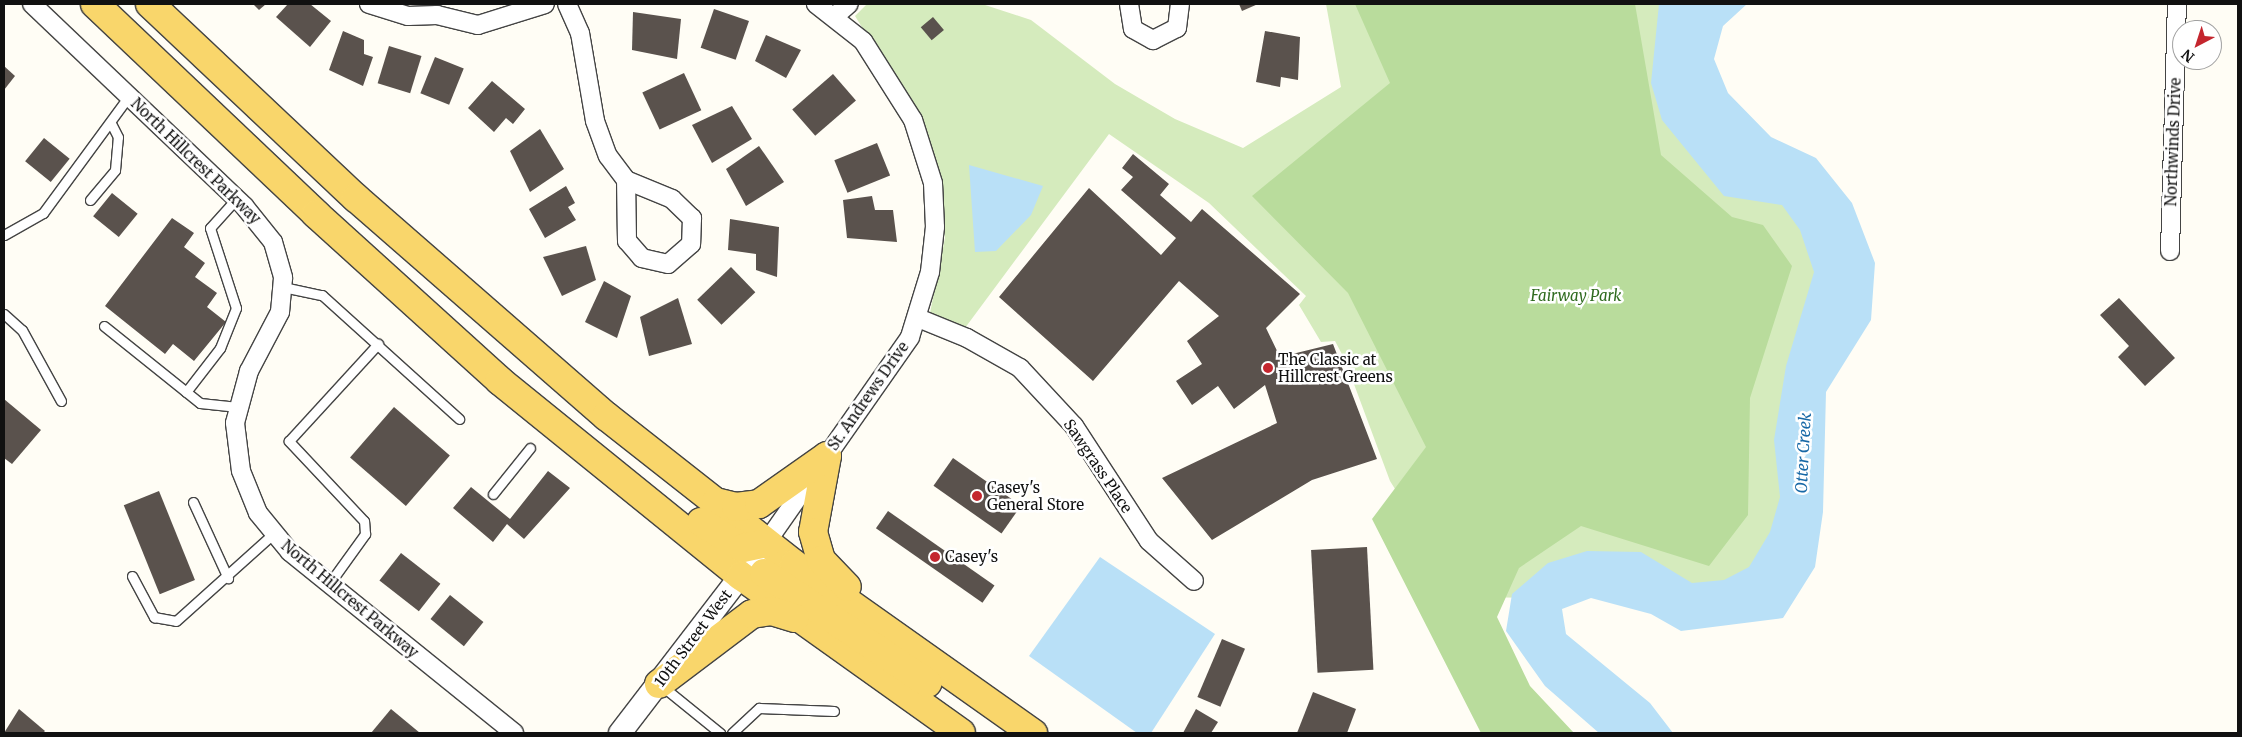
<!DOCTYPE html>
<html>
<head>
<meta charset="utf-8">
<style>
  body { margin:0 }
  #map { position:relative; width:2242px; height:737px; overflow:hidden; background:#fffdf5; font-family:Merriweather,serif }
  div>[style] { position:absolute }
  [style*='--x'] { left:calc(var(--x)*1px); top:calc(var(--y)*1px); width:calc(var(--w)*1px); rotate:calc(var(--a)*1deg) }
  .green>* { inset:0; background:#d5ebbd }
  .forest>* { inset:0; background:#b9dc9c }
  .water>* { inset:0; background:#b9e0f7 }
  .building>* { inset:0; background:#5a524d; transform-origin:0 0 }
  .roads { filter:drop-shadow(1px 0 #444) drop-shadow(-1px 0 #444) drop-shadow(0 1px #444) drop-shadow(0 -1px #444) }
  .service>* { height:9px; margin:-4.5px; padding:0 4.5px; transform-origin:4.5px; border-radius:4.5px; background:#fff }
  .minor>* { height:18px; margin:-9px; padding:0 9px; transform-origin:9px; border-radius:9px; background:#fff }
  .tertiary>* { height:22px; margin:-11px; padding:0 11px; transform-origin:11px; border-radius:11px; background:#fff }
  .primary>* { height:28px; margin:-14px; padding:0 14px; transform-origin:14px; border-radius:14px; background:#f9d66b }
  .dots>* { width:14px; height:14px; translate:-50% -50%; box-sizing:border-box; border:2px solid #fff; border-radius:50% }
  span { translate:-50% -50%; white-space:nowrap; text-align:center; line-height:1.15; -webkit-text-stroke:5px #fff; paint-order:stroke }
  .street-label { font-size:15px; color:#111 }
  .park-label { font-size:15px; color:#2f6b1f; font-style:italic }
  .poi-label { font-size:15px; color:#111 }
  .left { translate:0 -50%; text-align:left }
  .water-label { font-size:16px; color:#1768a6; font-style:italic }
  .frame { position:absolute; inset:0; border:5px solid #111; pointer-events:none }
  .north { position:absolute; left:2172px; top:20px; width:50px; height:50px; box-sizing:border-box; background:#fff; border:1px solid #a0a0a0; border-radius:50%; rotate:220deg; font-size:14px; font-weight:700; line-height:20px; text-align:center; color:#111 }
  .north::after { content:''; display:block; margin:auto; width:18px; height:22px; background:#c4262e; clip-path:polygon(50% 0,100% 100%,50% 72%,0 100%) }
</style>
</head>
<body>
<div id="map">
  <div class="green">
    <div style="clip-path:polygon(867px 4px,982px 4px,1031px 20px,1115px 84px,1175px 119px,1243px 148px,1341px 87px,1326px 4px,1692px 4px,1682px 38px,1829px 232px,1766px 592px,1640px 585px,1545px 598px,1463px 597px,1390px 481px,1345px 360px,1335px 341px,1321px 342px,1299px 305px,1306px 296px,1209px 203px,1109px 134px,965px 328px,930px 313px,945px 238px,928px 133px,855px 16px)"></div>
  </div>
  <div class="forest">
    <div style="clip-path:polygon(1355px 4px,1635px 4px,1661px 155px,1732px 217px,1763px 225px,1792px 266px,1750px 398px,1748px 515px,1709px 566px,1581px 526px,1519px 568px,1497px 617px,1530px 686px,1574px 733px,1481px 733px,1372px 519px,1426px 447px,1348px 293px,1252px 196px,1390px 83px)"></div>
  </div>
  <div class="water">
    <div style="clip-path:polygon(1659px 4px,1747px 4px,1723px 26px,1714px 59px,1728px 93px,1771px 137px,1816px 158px,1852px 203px,1875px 263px,1871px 320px,1826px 392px,1823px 512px,1815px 567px,1783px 618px,1681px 631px,1651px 614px,1591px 598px,1562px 609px,1566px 634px,1650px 703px,1673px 733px,1599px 733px,1545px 686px,1506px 631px,1512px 594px,1548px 563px,1587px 551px,1641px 552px,1692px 583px,1724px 580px,1749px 567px,1770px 532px,1780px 497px,1774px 440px,1786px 366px,1814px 272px,1800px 230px,1782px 205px,1724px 196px,1662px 120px,1651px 83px)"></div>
    <div style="clip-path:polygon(969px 165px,1043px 186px,1031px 215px,996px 251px,975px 252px)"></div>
    <div style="clip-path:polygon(1100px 557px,1215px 634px,1151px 733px,1137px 733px,1029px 656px)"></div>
  </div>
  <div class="building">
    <div style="clip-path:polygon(253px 4px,266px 4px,259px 10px)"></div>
    <div style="clip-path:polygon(288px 4px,310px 4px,331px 21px,310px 47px,276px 17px)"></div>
    <div style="clip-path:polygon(1239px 4px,1258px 4px,1242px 11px)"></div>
    <div style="left:714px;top:9px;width:37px;height:41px;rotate:19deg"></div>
    <div style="clip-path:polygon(633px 12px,681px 19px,677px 59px,632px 50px)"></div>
    <div style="left:933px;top:17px;width:17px;height:16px;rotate:50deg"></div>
    <div style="clip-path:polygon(343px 31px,364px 40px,364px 54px,373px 57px,363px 86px,329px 70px)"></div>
    <div style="clip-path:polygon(1265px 31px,1300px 37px,1298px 80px,1281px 77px,1280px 87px,1256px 82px)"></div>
    <div style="clip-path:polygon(766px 35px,801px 50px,786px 78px,755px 61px)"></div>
    <div style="left:389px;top:46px;width:34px;height:39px;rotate:17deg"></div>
    <div style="left:435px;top:57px;width:31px;height:39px;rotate:22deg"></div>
    <div style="clip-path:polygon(4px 66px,15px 76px,4px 90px)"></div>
    <div style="left:684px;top:73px;width:41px;height:46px;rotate:65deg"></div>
    <div style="left:833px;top:74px;width:35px;height:54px;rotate:49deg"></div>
    <div style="clip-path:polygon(492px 81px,525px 109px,513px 124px,506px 118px,494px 132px,468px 108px)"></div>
    <div style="clip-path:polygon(732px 106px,752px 139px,712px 163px,692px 125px)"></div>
    <div style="clip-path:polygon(540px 129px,564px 169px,530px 192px,510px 151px)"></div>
    <div style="left:44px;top:138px;width:33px;height:30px;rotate:39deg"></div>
    <div style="left:877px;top:143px;width:35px;height:46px;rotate:68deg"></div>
    <div style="clip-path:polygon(759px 146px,784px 182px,746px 206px,726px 169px)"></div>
    <div style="clip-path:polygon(1133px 154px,1169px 184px,1160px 195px,1191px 222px,1202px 209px,1300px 294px,1266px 328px,1280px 357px,1333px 344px,1377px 459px,1312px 480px,1212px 540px,1162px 478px,1277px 423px,1265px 385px,1234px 409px,1218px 386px,1192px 405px,1176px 381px,1202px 364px,1187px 341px,1219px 316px,1179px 281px,1093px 381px,999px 297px,1089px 188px,1161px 255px,1176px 238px,1121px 190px,1133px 177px,1122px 168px)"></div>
    <div style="clip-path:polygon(566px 186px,575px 203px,568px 207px,576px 220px,545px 238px,529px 209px)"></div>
    <div style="left:112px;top:193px;width:33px;height:30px;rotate:39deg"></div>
    <div style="clip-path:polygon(872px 196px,875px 210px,893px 210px,897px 242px,847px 238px,843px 200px)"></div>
    <div style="clip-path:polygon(172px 218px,194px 233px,184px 247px,205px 263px,195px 277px,217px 293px,207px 307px,226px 322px,194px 361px,173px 344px,165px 354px,105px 306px)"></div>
    <div style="clip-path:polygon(730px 219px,779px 227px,777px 277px,756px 270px,756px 254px,728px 250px)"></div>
    <div style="clip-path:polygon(586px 246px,596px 280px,562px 296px,543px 257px)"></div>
    <div style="left:731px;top:267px;width:35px;height:47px;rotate:46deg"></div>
    <div style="clip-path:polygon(604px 281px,631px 296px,617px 338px,585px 322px)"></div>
    <div style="clip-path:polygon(678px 298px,692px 344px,649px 356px,640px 317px)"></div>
    <div style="clip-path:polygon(2119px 298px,2175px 358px,2145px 386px,2118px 357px,2129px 346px,2100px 315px)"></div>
    <div style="clip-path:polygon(4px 399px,41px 430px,12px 464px,4px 458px)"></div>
    <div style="left:394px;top:407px;width:74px;height:67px;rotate:41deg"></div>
    <div style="left:953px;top:458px;width:83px;height:34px;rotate:35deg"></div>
    <div style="clip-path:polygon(548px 471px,570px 488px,524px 539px,507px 524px,493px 542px,453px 508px,471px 487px,510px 519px)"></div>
    <div style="left:159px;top:491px;width:96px;height:38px;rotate:68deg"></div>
    <div style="left:888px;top:511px;width:130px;height:21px;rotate:35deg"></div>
    <div style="left:1367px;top:547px;width:123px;height:56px;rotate:87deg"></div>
    <div style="left:401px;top:553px;width:50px;height:35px;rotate:38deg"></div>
    <div style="left:450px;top:595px;width:43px;height:31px;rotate:39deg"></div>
    <div style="left:1222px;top:639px;width:25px;height:63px;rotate:23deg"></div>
    <div style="clip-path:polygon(1313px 692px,1356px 709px,1347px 733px,1297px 733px)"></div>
    <div style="clip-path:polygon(19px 709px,45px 731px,43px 733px,4px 733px)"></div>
    <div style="clip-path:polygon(391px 709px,420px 733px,371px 733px)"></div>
    <div style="clip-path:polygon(1196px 709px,1218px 722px,1211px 733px,1183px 733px)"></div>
  </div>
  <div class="roads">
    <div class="service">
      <div style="--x:90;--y:200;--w:39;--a:-50"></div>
      <div style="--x:115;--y:170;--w:33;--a:-85"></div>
      <div style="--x:118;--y:137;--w:16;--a:-117"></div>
      <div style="--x:4;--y:235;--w:45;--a:-29.4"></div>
      <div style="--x:43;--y:213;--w:145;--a:-53.7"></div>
      <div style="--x:283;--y:287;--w:40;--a:12"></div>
      <div style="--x:322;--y:295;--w:185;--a:42.1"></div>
      <div style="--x:4;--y:314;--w:24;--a:42"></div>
      <div style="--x:22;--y:330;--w:81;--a:61.2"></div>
      <div style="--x:104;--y:326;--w:123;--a:38.7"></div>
      <div style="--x:200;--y:403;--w:38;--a:6"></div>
      <div style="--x:186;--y:392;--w:56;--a:-52.3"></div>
      <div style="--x:220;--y:348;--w:43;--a:-68.2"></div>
      <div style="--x:236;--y:308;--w:84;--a:-108"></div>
      <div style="--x:210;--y:228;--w:39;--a:-48"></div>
      <div style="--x:493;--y:494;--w:59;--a:-51.2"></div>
      <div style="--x:193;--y:502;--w:84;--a:65.3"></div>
      <div style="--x:132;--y:576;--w:47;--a:61.8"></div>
      <div style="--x:154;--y:617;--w:22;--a:10"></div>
      <div style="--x:176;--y:621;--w:130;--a:-41.9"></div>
      <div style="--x:329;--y:584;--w:62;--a:-54.2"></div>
      <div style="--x:365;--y:534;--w:13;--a:-94"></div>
      <div style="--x:364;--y:521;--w:110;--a:-133.2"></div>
      <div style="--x:289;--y:441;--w:132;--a:-47.5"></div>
      <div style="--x:662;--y:686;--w:75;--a:39"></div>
      <div style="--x:732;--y:733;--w:37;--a:-43"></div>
      <div style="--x:759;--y:708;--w:75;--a:2.3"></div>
    </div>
    <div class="minor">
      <div style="--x:32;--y:4;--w:293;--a:43.6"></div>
      <div style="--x:244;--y:206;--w:46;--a:51.1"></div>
      <div style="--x:273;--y:242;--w:37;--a:74"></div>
      <div style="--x:283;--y:278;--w:34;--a:95"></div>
      <div style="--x:280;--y:312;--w:67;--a:117.7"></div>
      <div style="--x:249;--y:371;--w:54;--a:105.1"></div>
      <div style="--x:235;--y:423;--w:48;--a:82.9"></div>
      <div style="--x:241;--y:471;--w:45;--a:68"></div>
      <div style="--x:258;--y:513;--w:50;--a:50.6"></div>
      <div style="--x:290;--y:552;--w:288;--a:38.9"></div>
      <div style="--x:369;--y:4;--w:41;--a:17.1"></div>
      <div style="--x:408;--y:16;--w:29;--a:-2"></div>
      <div style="--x:437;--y:15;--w:42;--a:13.7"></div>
      <div style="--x:478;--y:25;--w:70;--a:-17.4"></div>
      <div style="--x:567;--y:4;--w:32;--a:66"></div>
      <div style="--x:580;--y:33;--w:89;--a:80.3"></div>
      <div style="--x:595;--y:121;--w:37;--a:70"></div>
      <div style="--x:608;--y:156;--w:30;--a:53"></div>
      <div style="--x:626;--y:180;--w:50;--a:22.4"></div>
      <div style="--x:672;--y:199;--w:28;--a:44"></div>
      <div style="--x:692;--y:218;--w:26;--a:92"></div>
      <div style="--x:691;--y:244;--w:30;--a:139"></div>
      <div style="--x:668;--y:264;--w:27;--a:-167"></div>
      <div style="--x:642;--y:258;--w:23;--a:-131"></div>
      <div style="--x:627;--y:241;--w:61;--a:-90.9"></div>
      <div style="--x:1129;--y:4;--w:25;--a:81"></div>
      <div style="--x:1133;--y:29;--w:23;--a:29"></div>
      <div style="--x:1153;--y:40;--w:27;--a:-27"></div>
      <div style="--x:1177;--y:28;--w:24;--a:-83"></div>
      <div style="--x:835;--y:16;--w:18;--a:-41"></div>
      <div style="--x:2170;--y:251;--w:247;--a:-88.4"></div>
      <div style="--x:918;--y:318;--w:53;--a:22.2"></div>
      <div style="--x:967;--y:338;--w:61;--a:29.5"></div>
      <div style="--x:1020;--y:368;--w:79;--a:47"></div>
      <div style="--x:1074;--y:426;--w:137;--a:56.9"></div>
      <div style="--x:1149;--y:541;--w:60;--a:41.6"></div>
      <div style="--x:766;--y:543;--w:251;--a:-55"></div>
      <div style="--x:910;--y:337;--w:68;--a:-72.9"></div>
      <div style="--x:930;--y:272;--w:45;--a:-83.7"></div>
      <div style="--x:935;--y:227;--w:44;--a:-92.6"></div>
      <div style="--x:933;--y:183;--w:66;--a:-107.6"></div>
      <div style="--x:913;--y:120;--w:93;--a:-122.3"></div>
      <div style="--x:863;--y:41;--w:60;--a:-141.8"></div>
    </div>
    <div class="tertiary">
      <div style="--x:620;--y:733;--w:240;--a:-52.5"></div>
    </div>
    <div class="primary">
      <div style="--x:95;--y:4;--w:305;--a:43.5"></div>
      <div style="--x:316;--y:214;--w:248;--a:42.2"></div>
      <div style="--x:500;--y:381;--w:310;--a:39"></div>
      <div style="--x:741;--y:576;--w:270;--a:35.5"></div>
      <div style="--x:150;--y:4;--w:283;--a:43.3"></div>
      <div style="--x:356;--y:198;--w:332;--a:41.1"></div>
      <div style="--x:606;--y:416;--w:239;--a:38.2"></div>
      <div style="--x:794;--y:564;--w:293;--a:35.3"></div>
      <div style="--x:827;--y:456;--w:77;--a:100.4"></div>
      <div style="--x:813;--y:532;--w:29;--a:74"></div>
      <div style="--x:821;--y:560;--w:37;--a:46"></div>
      <div style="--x:716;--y:502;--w:21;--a:14"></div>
      <div style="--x:736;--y:507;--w:23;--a:-7"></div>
      <div style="--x:759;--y:504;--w:83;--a:-35.2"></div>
      <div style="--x:701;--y:522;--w:49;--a:31.8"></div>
      <div style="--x:743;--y:548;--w:24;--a:-12"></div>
      <div style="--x:764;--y:573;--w:197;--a:33.9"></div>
      <div style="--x:659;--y:684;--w:116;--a:-37"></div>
      <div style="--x:752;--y:614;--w:20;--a:-9"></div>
      <div style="--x:772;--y:611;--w:24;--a:17"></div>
    </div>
  </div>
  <div class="dots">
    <div style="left:1268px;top:368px;background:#c4262e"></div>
    <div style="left:977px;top:496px;background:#c4262e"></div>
    <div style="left:935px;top:557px;background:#c4262e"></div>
  </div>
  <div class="street-label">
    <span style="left:2173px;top:142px;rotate:-88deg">Northwinds Drive</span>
    <span style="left:196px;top:161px;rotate:44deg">North Hillcrest Parkway</span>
    <span style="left:868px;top:396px;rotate:-55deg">St. Andrews Drive</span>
    <span style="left:1098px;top:466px;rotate:56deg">Sawgrass Place</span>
    <span style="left:350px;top:599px;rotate:40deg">North Hillcrest Parkway</span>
    <span style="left:693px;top:638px;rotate:-53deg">10th Street West</span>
  </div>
  <div class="park-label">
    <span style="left:1576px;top:296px">Fairway Park</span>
  </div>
  <div class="poi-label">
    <span class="left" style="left:1278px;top:368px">The Classic at<br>Hillcrest Greens</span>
    <span class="left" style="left:987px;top:496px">Casey's<br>General Store</span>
    <span class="left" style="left:945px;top:557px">Casey's</span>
  </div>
  <div class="water-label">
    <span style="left:1803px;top:453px;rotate:-87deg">Otter Creek</span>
  </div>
  <div class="frame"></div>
  <div class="north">N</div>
</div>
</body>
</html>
